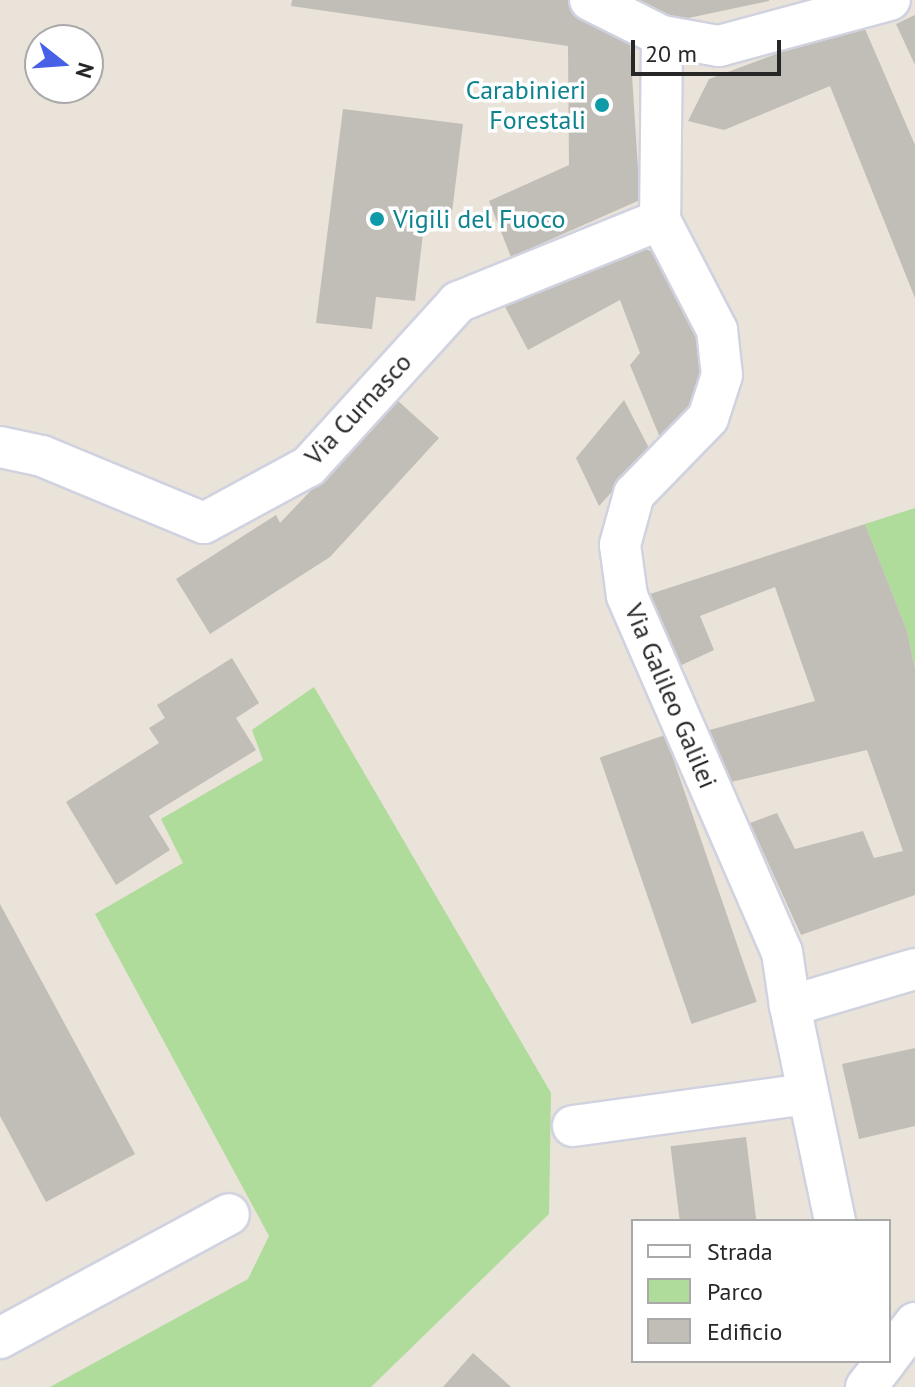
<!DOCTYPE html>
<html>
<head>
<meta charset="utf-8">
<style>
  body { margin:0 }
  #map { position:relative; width:915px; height:1387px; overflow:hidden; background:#e9e3da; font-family:"PT Sans",sans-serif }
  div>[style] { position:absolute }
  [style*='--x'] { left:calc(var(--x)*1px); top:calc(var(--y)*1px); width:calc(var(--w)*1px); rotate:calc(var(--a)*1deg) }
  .green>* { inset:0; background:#afdb9b }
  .building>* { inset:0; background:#c1bdb7; transform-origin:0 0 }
  .roads { filter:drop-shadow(2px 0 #d0d2df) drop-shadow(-2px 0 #d0d2df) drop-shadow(0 2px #d0d2df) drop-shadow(0 -2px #d0d2df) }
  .street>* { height:40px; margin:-20px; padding:0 20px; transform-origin:20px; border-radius:20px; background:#fff }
  .dots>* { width:22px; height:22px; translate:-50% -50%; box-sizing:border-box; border:4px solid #fff; border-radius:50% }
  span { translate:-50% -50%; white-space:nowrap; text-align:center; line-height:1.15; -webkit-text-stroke:7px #fff; paint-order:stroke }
  .culture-label { font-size:26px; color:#0d838f }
  .right { translate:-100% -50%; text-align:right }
  .left { translate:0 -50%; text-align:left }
  .street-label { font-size:26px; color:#272727 }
  .legend { position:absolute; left:631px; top:1219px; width:260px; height:144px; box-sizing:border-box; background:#fff; border:2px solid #a9a9a9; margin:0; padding:10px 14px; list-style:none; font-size:24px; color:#272727 }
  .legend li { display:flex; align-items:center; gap:16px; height:40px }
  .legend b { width:40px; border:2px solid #a9a9a9 }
  .north { position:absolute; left:24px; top:24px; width:80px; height:80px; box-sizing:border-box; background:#fff; border:2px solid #a9a9a9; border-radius:50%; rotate:107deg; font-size:22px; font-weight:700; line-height:32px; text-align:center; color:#272727 }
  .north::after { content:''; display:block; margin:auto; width:28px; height:36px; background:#4860e8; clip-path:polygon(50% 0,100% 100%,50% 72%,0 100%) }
  .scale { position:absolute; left:631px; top:40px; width:150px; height:36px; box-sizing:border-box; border:4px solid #272727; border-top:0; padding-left:10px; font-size:24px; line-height:28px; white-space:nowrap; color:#272727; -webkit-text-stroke:6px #fff; paint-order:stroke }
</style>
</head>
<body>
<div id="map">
  <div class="green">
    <div style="clip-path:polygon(915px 508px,915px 669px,907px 631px,865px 524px)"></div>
    <div style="clip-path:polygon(314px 687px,551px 1093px,549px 1214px,371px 1387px,50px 1387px,248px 1279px,269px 1236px,95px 914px,183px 863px,161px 819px,263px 760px,252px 730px)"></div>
  </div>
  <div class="building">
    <div style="clip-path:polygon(292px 0,572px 0,629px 28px,640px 200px,511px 257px,489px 201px,569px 165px,568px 46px,291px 6px)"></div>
    <div style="clip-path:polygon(633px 0,769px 0,769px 1px,679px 20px)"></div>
    <div style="clip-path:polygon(915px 15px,915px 65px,896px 24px)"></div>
    <div style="clip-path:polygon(862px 22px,915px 145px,915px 298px,830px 86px,724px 130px,688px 121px,709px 79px)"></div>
    <div style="clip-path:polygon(343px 109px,463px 124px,451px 220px,425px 217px,415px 301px,376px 297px,372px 329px,316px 323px)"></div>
    <div style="clip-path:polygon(623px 243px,662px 254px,692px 303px,706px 367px,684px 416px,661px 440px,630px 365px,640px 353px,620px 300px,528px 350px,504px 305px)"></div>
    <div style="clip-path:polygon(397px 400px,439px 438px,330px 557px,210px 634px,176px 579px,276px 515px,280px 523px)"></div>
    <div style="clip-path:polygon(624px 400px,650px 450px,599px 506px,576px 458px)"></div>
    <div style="clip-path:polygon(865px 524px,907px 631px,915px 669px,915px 895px,801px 935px,750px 823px,777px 813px,795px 849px,863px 831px,874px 858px,903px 851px,867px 750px,731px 782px,706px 731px,815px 701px,775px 587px,700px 616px,714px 650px,673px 669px,644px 596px)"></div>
    <div style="clip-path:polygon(232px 658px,259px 703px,236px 718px,256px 750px,149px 816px,170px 850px,116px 885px,66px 802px,159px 743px,149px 728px,165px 718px,157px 705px)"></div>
    <div style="left:665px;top:735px;width:282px;height:69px;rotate:71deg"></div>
    <div style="clip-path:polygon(0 904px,135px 1154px,46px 1202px,0 1116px)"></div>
    <div style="clip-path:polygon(915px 1048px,915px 1126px,859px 1139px,842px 1064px)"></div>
    <div style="left:746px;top:1137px;width:85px;height:76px;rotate:83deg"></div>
    <div style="clip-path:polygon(473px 1353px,511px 1387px,443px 1387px)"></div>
  </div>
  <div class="roads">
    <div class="street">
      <div style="--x:590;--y:0;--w:80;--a:26.6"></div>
      <div style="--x:662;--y:36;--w:58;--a:10"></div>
      <div style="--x:719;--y:46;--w:177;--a:-15.1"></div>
      <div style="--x:662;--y:36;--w:184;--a:90.6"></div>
      <div style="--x:660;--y:220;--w:124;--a:62.6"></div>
      <div style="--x:717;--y:330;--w:45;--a:83.7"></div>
      <div style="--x:722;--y:375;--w:45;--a:108"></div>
      <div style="--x:708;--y:418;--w:106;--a:134.2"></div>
      <div style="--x:634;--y:494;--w:53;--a:105.4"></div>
      <div style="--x:620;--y:545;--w:51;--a:82.2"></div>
      <div style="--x:627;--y:596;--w:388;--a:66.5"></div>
      <div style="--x:782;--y:952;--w:55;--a:81.6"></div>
      <div style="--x:0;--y:447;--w:43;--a:12.1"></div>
      <div style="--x:42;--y:456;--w:175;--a:22.5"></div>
      <div style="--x:204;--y:523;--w:119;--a:-28.5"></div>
      <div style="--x:309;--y:466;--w:222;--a:-47.7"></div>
      <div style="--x:458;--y:302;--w:218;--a:-22.1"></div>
      <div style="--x:573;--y:1126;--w:235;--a:-7.8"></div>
      <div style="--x:835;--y:1221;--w:220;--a:-101.8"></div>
      <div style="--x:790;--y:1006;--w:130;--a:-16.5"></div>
      <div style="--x:0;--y:1338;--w:260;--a:-28.4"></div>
      <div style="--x:889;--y:1357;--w:43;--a:-52.6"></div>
      <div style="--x:866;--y:1387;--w:33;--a:-52"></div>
    </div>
  </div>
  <div class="dots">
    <div style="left:602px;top:105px;background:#0f9aa8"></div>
    <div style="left:377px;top:219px;background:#0f9aa8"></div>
  </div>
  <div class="culture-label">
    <span class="right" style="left:586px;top:105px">Carabinieri<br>Forestali</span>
    <span class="left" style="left:393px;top:219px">Vigili del Fuoco</span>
  </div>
  <div class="street-label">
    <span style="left:358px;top:409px;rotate:-47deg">Via Curnasco</span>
    <span style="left:671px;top:696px;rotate:67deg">Via Galileo Galilei</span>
  </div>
  <ul class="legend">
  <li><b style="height:10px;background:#fff"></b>Strada</li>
  <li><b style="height:22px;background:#afdb9b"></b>Parco</li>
  <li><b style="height:22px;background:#c1bdb7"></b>Edificio</li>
  </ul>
  <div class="north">N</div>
  <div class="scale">20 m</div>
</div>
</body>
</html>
